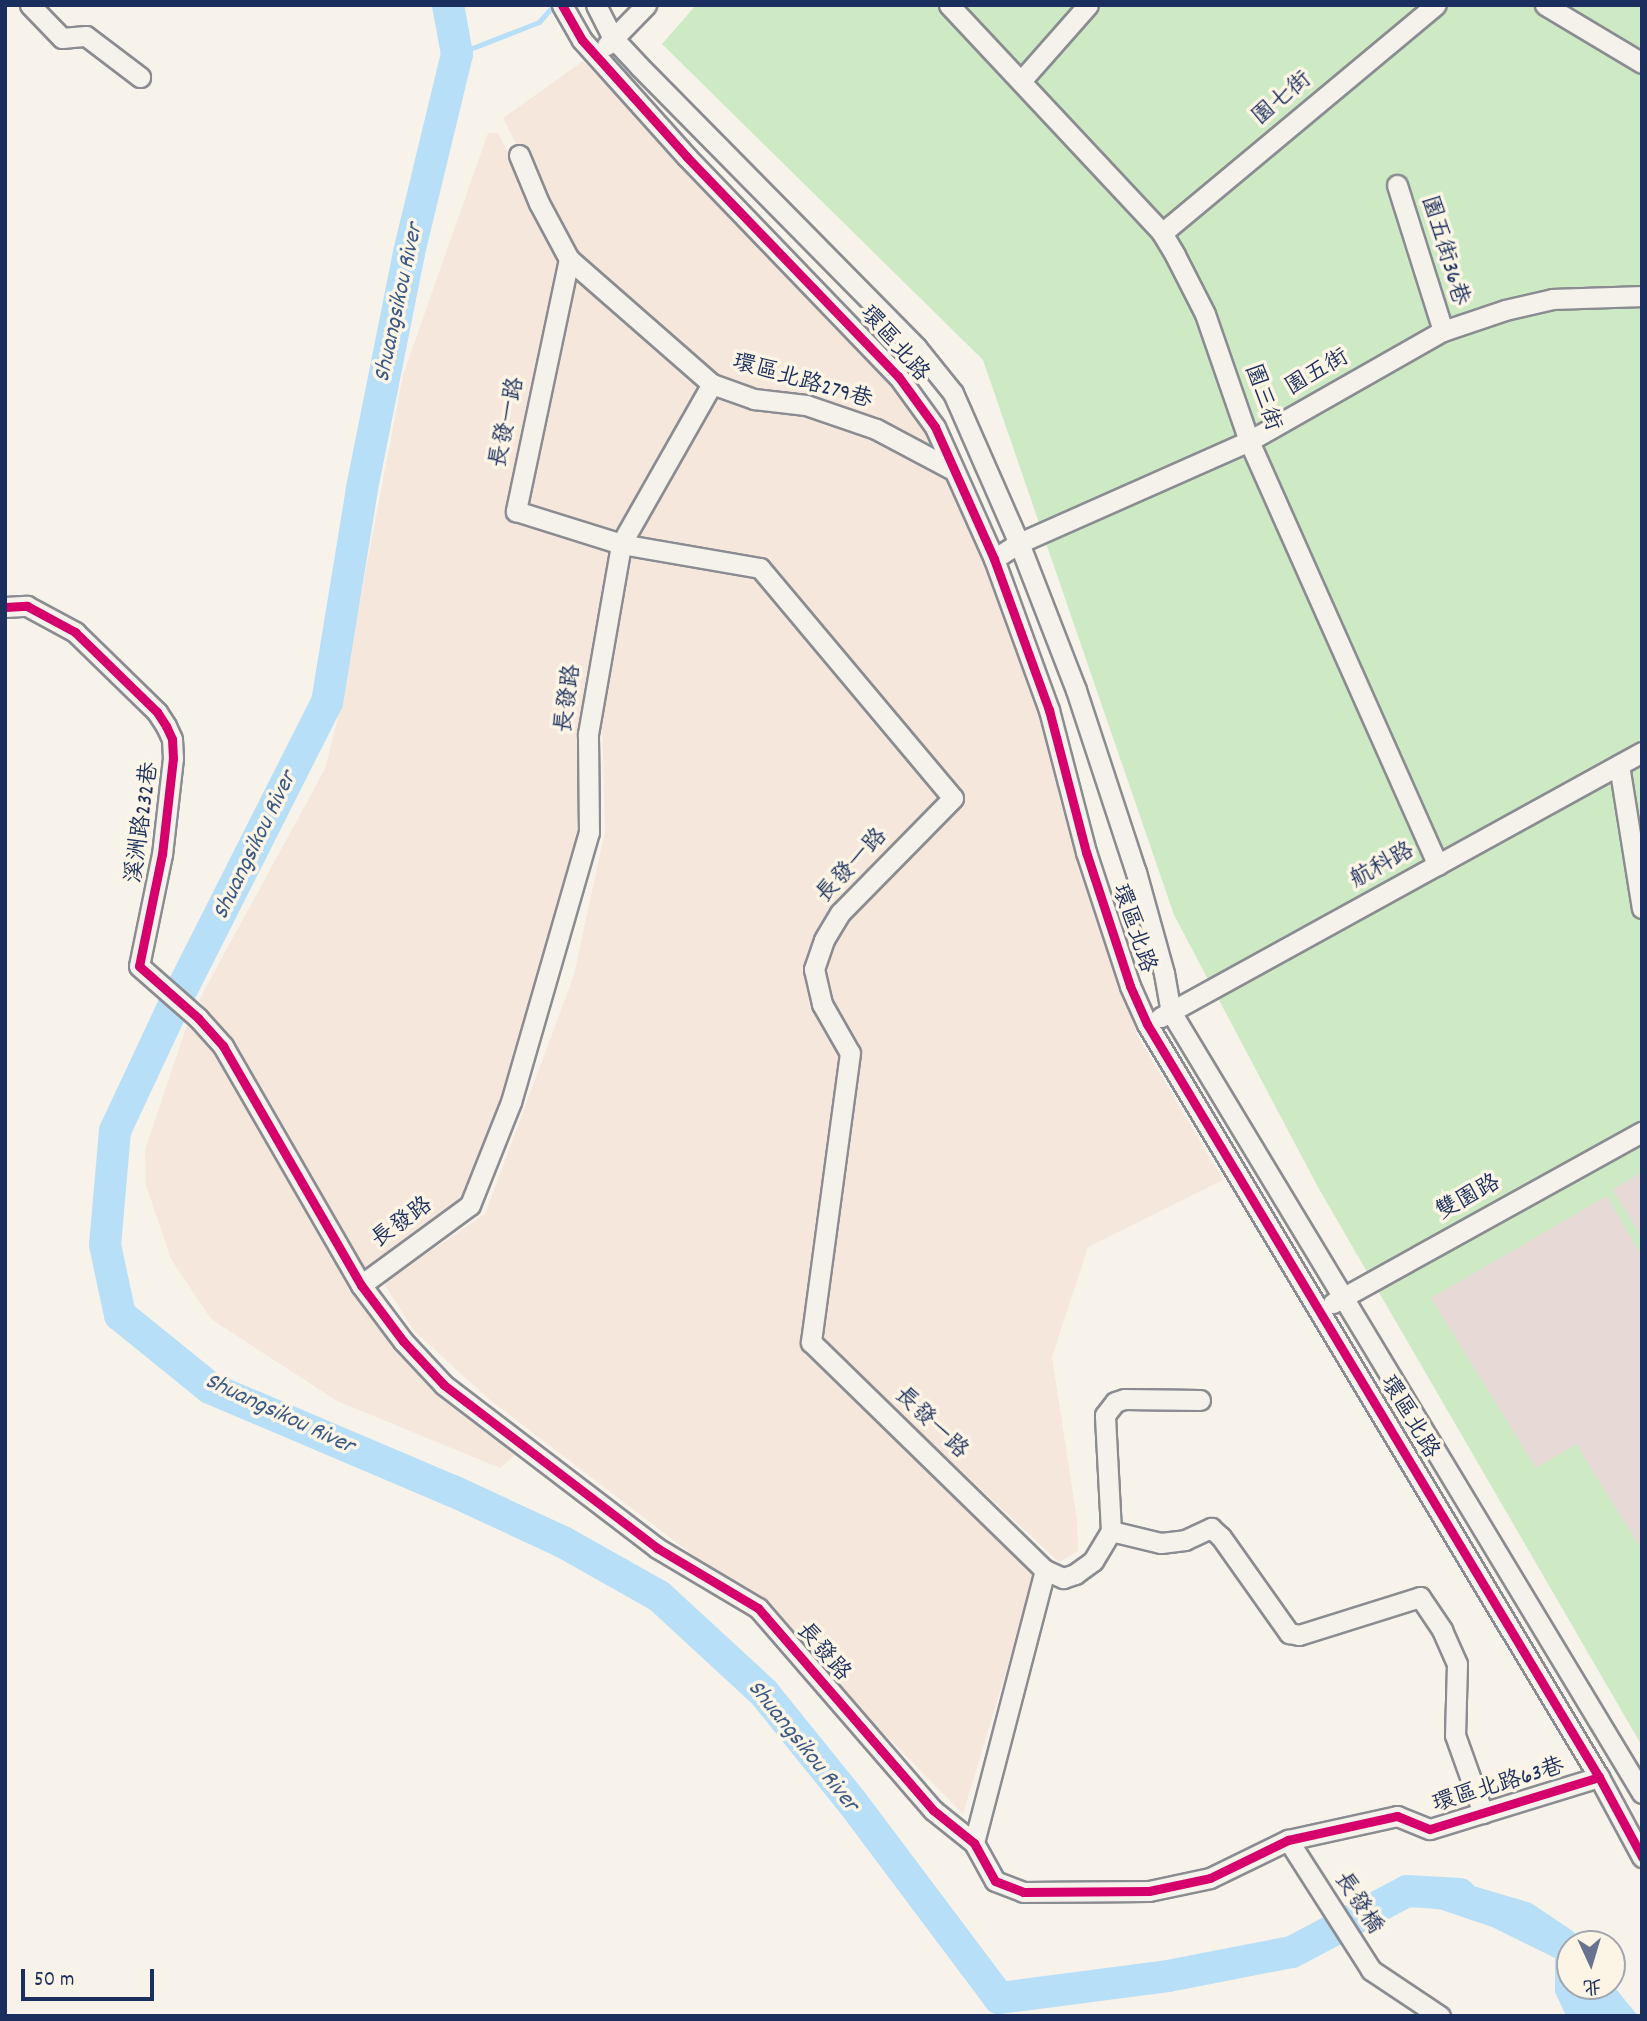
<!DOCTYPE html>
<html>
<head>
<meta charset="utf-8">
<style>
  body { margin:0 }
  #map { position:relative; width:1647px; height:2021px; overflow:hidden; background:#f7f3ea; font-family:Dekko,"LXGW WenKai TC",sans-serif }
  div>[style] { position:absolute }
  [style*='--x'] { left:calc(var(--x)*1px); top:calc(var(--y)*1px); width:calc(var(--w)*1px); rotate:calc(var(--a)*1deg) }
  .built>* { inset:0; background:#f5e7dc }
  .green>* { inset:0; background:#cdeac5 }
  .water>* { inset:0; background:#b7dff7 }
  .stream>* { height:5px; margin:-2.5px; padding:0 2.5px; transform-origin:2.5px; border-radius:2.5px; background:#b7dff7 }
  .river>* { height:32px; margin:-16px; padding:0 16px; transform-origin:16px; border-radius:16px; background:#b7dff7 }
  .building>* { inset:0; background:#e7dad6 }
  .roads { filter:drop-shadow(2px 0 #8a8c91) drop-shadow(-2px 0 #8a8c91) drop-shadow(0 2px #8a8c91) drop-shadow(0 -2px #8a8c91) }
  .minor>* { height:19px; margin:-9.5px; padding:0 9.5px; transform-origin:9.5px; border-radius:9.5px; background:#f5f2ec }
  .cycleway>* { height:9px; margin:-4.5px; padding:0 4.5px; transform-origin:4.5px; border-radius:4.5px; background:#d6006c }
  span { translate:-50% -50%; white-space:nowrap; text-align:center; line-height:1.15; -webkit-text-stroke:7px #fcf5e5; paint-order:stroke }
  .street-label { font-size:23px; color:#1b2f5e }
  .water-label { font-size:24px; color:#3b5986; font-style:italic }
  .frame { position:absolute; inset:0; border:7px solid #1b2f5e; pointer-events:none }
  .north { position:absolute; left:1556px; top:1930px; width:70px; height:70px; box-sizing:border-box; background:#fcf5e5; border:2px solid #a2a6af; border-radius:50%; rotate:176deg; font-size:19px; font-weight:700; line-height:28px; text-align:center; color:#1b2f5e }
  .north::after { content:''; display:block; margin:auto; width:24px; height:32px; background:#68748f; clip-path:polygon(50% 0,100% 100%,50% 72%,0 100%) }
  .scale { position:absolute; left:21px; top:1969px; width:133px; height:32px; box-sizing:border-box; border:4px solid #1b2f5e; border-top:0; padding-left:9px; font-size:21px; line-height:24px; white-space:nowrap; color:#1b2f5e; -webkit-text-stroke:5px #fcf5e5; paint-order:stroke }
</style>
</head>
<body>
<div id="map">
  <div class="built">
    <div style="clip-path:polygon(583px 61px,888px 376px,939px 453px,878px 426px,754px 399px,715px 380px,572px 256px,503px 118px)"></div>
    <div style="clip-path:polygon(488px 133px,498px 133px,564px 261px,510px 516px,615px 548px,580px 834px,506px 1084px,465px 1198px,363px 1273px,231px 1042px,199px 1000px,325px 769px,337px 721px,403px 375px)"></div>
    <div style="clip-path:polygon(572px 267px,708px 384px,622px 542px,520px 508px)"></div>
    <div style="clip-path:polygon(714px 388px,806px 408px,874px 431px,949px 475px,1042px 719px,1089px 888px,1138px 1037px,1223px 1180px,1088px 1247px,1052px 1357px,1077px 1520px,1078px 1551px,1059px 1562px,820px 1339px,858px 1061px,830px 998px,824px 967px,848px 916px,962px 801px,761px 564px,627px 540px)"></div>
    <div style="clip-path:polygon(626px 550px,755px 576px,940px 797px,836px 903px,812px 1002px,840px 1057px,805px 1348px,1036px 1572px,963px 1814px,757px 1604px,490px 1400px,413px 1330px,384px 1283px,485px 1214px,574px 975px,605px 831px,602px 718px)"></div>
    <div style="clip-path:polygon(189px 1019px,213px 1047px,359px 1297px,402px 1354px,510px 1446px,515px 1455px,500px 1468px,337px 1401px,211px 1319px,171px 1259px,146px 1185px,145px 1150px)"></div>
  </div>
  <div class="green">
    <div style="clip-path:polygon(696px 5px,1642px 5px,1642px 1746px,1319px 1189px,1174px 915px,983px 360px,662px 44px)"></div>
  </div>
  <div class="water">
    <div style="clip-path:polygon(1422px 1882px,1470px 1885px,1531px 1903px,1574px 1932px,1582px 1944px,1570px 1944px,1570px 1986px,1612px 1984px,1638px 2016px,1566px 2016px,1555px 1992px,1555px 1958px,1492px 1927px,1442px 1910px,1412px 1905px)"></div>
  </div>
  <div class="stream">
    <div style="--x:457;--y:54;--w:88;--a:-21.3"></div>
    <div style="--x:539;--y:22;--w:23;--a:-49"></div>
  </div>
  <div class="river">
    <div style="--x:448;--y:5;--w:50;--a:79.6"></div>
    <div style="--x:457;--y:54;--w:205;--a:103.6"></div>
    <div style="--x:409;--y:253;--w:241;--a:101.3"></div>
    <div style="--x:362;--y:489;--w:216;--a:99.3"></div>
    <div style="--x:327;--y:702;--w:342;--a:116.8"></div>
    <div style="--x:173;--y:1007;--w:137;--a:115.1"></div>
    <div style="--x:115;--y:1131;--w:114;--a:95"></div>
    <div style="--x:105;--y:1245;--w:72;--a:77.9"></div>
    <div style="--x:120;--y:1315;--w:116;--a:39"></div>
    <div style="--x:210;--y:1388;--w:264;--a:23"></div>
    <div style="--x:453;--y:1491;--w:121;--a:24.9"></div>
    <div style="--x:563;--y:1542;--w:110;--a:29.4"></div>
    <div style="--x:659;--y:1596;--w:143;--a:42.7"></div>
    <div style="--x:764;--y:1693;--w:140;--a:51.1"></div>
    <div style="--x:852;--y:1802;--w:245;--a:53.1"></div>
    <div style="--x:999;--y:1998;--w:170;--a:-7.4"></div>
    <div style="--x:1168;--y:1976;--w:126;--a:-11"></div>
    <div style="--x:1292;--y:1952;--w:130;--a:-27.9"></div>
    <div style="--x:1407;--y:1891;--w:53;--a:3.2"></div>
  </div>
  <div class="building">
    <div style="clip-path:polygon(1642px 1172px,1642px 1239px,1613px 1189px)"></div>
    <div style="clip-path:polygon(1607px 1196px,1642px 1257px,1642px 1550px,1576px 1444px,1536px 1468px,1431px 1298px)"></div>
  </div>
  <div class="roads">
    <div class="minor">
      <div style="--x:30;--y:5;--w:46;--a:45.9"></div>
      <div style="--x:62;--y:38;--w:24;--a:-5"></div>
      <div style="--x:86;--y:36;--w:68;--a:37.2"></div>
      <div style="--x:562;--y:5;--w:40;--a:60.3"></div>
      <div style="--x:582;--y:40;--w:157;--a:48.1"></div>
      <div style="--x:687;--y:157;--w:304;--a:46.1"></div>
      <div style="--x:898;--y:376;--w:63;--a:54"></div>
      <div style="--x:935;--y:427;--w:145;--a:65.9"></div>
      <div style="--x:994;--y:559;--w:161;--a:70"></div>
      <div style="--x:1049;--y:710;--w:147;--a:75.4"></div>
      <div style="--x:1086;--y:852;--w:141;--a:71.8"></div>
      <div style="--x:1130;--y:986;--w:42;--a:65.9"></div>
      <div style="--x:1147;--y:1024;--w:878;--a:59.03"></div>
      <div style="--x:1599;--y:1777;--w:91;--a:61.7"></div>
      <div style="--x:596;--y:5;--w:37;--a:63"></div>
      <div style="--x:613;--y:38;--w:38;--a:47"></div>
      <div style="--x:639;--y:66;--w:395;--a:45.4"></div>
      <div style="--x:916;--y:347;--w:59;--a:51.2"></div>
      <div style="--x:953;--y:393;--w:164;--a:66.3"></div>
      <div style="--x:1019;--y:543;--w:158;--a:68.8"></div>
      <div style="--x:1076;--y:690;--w:192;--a:71.8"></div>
      <div style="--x:1136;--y:872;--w:105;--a:74.5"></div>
      <div style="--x:1164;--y:973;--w:40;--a:80"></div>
      <div style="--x:1171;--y:1012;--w:912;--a:58.91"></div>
      <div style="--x:949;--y:5;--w:312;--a:46.9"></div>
      <div style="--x:1162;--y:233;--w:26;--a:59"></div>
      <div style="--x:1175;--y:255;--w:66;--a:63"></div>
      <div style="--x:1205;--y:314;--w:134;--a:70.9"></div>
      <div style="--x:1249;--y:441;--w:464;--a:66"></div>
      <div style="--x:1545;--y:5;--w:113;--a:30.9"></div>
      <div style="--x:607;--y:45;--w:56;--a:-45.7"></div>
      <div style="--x:1021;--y:81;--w:101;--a:-48.6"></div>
      <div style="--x:519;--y:155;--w:52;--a:67.4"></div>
      <div style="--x:539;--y:203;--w:64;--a:61.8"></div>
      <div style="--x:569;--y:259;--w:190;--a:41.2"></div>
      <div style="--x:712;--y:384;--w:45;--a:19.7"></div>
      <div style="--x:754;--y:399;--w:52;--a:6.6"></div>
      <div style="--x:806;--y:405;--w:74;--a:18.9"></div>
      <div style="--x:876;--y:429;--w:87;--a:28"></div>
      <div style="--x:1397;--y:185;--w:153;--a:72.5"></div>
      <div style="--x:1162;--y:233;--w:356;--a:-39.8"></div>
      <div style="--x:569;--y:259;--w:258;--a:101.9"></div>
      <div style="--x:516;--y:511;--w:110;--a:17.4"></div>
      <div style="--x:621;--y:544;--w:141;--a:9.8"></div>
      <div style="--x:760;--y:568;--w:300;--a:50"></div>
      <div style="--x:953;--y:798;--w:161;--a:134.5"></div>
      <div style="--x:840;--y:913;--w:31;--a:121"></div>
      <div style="--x:824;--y:940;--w:31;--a:109"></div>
      <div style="--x:814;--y:969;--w:36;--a:77"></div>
      <div style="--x:822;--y:1004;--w:56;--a:60.3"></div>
      <div style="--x:850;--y:1053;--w:292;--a:97.7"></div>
      <div style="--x:811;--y:1342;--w:327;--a:44.3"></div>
      <div style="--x:1045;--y:1570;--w:282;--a:104.6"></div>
      <div style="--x:994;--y:559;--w:30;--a:-33"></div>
      <div style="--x:1019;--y:543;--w:252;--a:-23.9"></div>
      <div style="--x:1249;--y:441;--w:223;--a:-29.6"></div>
      <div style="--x:1443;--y:331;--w:65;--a:-18.7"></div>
      <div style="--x:1505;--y:310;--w:49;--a:-12.9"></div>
      <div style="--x:1553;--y:299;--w:89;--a:-1.9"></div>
      <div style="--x:5;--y:607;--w:22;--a:-3"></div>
      <div style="--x:27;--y:606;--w:55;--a:28.4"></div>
      <div style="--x:75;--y:632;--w:115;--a:44.3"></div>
      <div style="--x:157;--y:712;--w:17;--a:57"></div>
      <div style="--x:166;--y:726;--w:14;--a:65"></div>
      <div style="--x:172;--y:739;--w:19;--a:87"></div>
      <div style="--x:173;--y:758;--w:97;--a:96.5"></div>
      <div style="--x:162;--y:854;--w:114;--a:101.6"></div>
      <div style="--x:139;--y:966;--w:79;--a:41.4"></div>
      <div style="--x:198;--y:1018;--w:38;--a:48"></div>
      <div style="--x:223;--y:1046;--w:276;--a:60"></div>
      <div style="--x:361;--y:1285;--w:70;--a:53.1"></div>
      <div style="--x:403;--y:1341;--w:60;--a:47"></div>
      <div style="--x:444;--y:1385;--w:268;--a:37.4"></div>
      <div style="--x:657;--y:1548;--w:117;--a:30.7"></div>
      <div style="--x:758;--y:1608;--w:267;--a:49.1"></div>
      <div style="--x:933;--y:1810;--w:53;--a:38.8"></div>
      <div style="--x:974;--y:1843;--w:43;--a:61.1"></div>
      <div style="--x:995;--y:1881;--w:30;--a:21"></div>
      <div style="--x:1023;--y:1892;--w:126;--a:-0.5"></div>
      <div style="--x:1149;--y:1891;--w:62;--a:-12"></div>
      <div style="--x:1210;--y:1878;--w:87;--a:-26"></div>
      <div style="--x:1288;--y:1840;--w:112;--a:-12.4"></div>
      <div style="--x:1397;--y:1816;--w:35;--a:22"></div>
      <div style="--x:1430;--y:1829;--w:177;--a:-17.1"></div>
      <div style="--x:1619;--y:765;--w:145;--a:80.9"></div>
      <div style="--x:1161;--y:1017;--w:549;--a:-28.85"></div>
      <div style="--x:361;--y:1285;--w:135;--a:-36.3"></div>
      <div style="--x:470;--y:1205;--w:111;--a:-68.3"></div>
      <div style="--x:511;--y:1102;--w:281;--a:-73.9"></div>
      <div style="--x:589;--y:832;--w:98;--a:-90.6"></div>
      <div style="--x:588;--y:734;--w:193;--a:-80.1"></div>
      <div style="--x:621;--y:544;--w:184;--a:-60.4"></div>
      <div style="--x:1333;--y:1303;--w:353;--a:-29"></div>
      <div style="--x:1111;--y:1531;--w:116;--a:-93"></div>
      <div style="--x:1105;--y:1415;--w:16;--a:-52"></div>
      <div style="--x:1115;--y:1402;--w:9;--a:-18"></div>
      <div style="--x:1124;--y:1399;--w:76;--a:0.8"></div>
      <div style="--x:1045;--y:1570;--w:20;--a:24"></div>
      <div style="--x:1063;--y:1578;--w:13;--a:-18"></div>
      <div style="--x:1075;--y:1574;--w:22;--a:-36"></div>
      <div style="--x:1093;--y:1561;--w:35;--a:-59"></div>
      <div style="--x:1111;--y:1531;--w:51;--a:13.5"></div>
      <div style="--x:1161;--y:1543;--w:24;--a:-7"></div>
      <div style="--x:1185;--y:1540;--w:29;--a:-25"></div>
      <div style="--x:1211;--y:1528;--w:13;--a:42"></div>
      <div style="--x:1221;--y:1537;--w:118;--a:54.7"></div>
      <div style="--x:1289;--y:1633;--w:10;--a:11"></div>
      <div style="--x:1299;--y:1635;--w:127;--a:-17.4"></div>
      <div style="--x:1420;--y:1597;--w:40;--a:56"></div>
      <div style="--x:1442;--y:1630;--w:37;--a:66"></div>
      <div style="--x:1457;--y:1664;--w:71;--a:91.6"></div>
      <div style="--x:1455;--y:1735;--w:83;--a:70.3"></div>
      <div style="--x:1288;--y:1840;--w:154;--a:57.4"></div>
      <div style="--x:1371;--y:1970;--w:83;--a:33.7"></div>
    </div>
  </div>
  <div class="cycleway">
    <div style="--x:562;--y:5;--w:40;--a:60.3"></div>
    <div style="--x:582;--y:40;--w:157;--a:48.1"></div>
    <div style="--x:687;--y:157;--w:304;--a:46.1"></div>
    <div style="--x:898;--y:376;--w:63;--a:54"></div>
    <div style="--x:935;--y:427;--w:145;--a:65.9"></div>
    <div style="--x:994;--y:559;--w:161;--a:70"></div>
    <div style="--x:1049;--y:710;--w:147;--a:75.4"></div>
    <div style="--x:1086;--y:852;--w:141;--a:71.8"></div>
    <div style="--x:1130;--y:986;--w:42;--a:65.9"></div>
    <div style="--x:1147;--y:1024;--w:878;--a:59.03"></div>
    <div style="--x:1599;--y:1777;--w:91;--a:61.7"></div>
    <div style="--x:5;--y:607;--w:22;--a:-3"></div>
    <div style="--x:27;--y:606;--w:55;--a:28.4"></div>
    <div style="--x:75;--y:632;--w:115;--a:44.3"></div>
    <div style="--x:157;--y:712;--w:17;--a:57"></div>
    <div style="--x:166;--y:726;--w:14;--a:65"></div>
    <div style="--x:172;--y:739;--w:19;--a:87"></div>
    <div style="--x:173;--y:758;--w:97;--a:96.5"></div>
    <div style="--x:162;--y:854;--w:114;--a:101.6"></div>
    <div style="--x:139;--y:966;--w:79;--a:41.4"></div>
    <div style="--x:198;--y:1018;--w:38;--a:48"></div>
    <div style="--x:223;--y:1046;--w:276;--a:60"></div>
    <div style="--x:361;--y:1285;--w:70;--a:53.1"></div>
    <div style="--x:403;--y:1341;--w:60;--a:47"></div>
    <div style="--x:444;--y:1385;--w:268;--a:37.4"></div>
    <div style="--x:657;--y:1548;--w:117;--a:30.7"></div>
    <div style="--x:758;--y:1608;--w:267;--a:49.1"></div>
    <div style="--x:933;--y:1810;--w:53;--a:38.8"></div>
    <div style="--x:974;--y:1843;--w:43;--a:61.1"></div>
    <div style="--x:995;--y:1881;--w:30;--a:21"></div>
    <div style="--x:1023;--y:1892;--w:126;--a:-0.5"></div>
    <div style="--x:1149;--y:1891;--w:62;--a:-12"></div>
    <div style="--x:1210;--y:1878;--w:87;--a:-26"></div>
    <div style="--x:1288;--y:1840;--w:112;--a:-12.4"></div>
    <div style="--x:1397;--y:1816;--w:35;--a:22"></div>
    <div style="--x:1430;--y:1829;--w:177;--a:-17.1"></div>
  </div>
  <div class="street-label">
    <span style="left:1283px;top:100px;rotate:-40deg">園七街</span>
    <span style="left:1443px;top:251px;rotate:73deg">園五街36巷</span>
    <span style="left:893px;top:345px;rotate:49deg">環區北路</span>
    <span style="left:1318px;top:374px;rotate:-30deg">園五街</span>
    <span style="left:802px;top:383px;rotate:16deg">環區北路279巷</span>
    <span style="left:1261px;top:398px;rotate:71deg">園三街</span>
    <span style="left:509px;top:423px;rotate:-78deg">長發一路</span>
    <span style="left:570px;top:699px;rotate:-82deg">長發路</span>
    <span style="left:144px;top:823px;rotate:-82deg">溪洲路232巷</span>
    <span style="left:853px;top:867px;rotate:-47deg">長發一路</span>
    <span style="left:1383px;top:867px;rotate:-29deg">航科路</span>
    <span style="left:1132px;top:929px;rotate:71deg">環區北路</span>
    <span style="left:1469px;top:1199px;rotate:-29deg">雙園路</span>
    <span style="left:403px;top:1224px;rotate:-36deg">長發路</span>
    <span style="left:1408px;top:1418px;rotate:59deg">環區北路</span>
    <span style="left:930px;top:1424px;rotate:44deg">長發一路</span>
    <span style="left:822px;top:1653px;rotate:49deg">長發路</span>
    <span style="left:1499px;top:1787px;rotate:-17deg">環區北路63巷</span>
    <span style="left:1357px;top:1904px;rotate:57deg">長發橋</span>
  </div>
  <div class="water-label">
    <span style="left:400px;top:303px;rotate:-78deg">Shuangsikou River</span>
    <span style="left:256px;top:846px;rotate:-64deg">Shuangsikou River</span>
    <span style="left:279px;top:1415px;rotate:25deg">Shuangsikou River</span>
    <span style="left:802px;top:1747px;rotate:51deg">Shuangsikou River</span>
  </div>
  <div class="frame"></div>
  <div class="north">北</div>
  <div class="scale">50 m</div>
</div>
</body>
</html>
